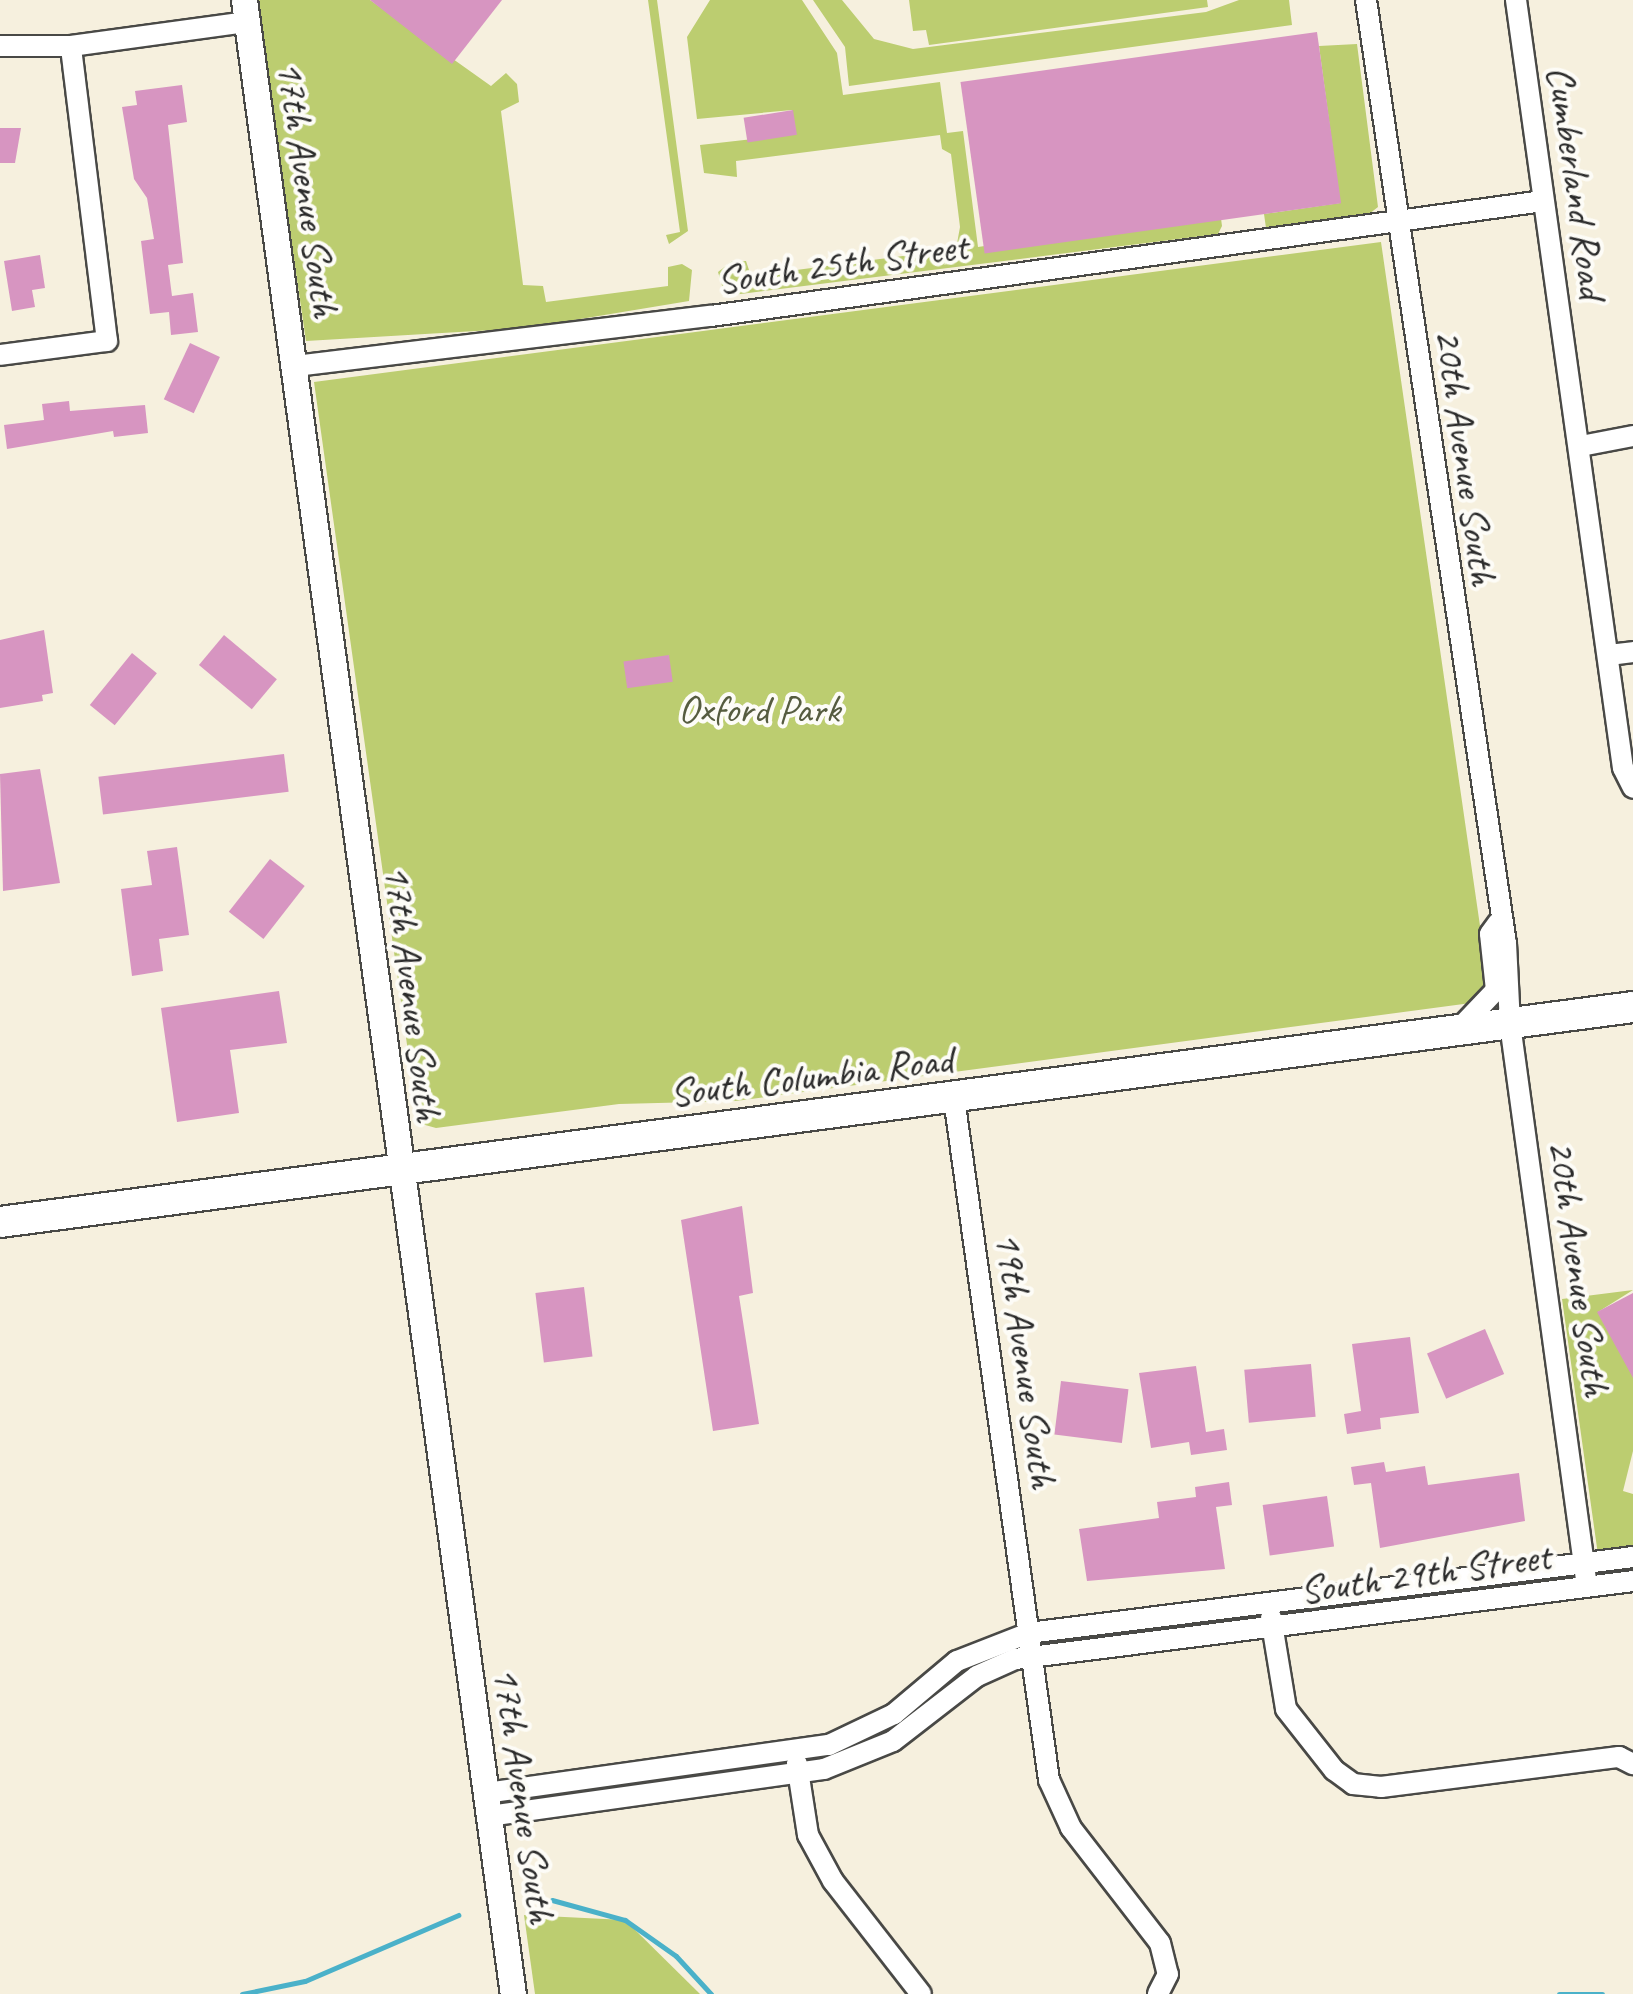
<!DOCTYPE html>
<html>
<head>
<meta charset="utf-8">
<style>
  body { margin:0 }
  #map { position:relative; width:1633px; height:1994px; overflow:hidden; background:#f6f0de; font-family:Caveat,sans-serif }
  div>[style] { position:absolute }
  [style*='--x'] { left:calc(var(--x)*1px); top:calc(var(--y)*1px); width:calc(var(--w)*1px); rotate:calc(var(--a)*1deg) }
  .green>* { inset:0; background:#bccd70 }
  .stream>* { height:5px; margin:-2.5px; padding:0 2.5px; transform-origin:2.5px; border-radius:2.5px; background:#4ab1c9 }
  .building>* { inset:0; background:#d795c1; transform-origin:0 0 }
  .roads { filter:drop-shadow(2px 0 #494946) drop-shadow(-2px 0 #494946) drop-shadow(0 2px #494946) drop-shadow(0 -2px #494946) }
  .minor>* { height:20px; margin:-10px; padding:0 10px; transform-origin:10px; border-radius:10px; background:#fff }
  .tertiary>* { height:25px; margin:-12.5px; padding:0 12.5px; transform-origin:12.5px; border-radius:12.5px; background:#fff }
  .secondary>* { height:30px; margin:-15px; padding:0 15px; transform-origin:15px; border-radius:15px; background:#fff }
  span { translate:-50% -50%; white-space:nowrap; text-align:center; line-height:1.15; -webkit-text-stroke:8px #fdfcf7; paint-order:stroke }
  .street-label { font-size:40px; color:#2b2b2b }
  .park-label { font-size:40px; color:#565c40 }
</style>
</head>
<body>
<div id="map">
  <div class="green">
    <div style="clip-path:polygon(256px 0,370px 0,491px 86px,506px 73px,517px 84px,519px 102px,501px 111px,523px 285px,543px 286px,546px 302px,668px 286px,668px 267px,682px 264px,692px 270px,689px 301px,526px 328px,306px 341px)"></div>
    <div style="clip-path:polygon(648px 0,657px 0,688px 231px,669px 244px,666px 235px,680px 232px)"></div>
    <div style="clip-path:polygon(710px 0,802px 0,837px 53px,843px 95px,940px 82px,947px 133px,963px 131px,978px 247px,1220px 211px,1222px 226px,1218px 234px,725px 296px,718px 272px,732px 261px,746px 261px,751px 276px,956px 249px,960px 227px,951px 154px,942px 149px,940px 135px,736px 161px,737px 177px,704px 173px,700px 145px,796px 134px,792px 110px,697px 119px,687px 37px)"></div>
    <div style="clip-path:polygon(813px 0,842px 0,874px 39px,913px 49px,1206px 12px,1239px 0,1289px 0,1292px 25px,849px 86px,845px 47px)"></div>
    <div style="clip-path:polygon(909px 0,1207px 0,1208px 7px,929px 45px,926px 30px,913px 31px)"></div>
    <div style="clip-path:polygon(1357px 44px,1378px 207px,1369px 214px,1266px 228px,1264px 214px,1340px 203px,1319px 46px)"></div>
    <div style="clip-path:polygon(1381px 242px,1488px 981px,1480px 996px,1471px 1003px,736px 1101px,619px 1104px,436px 1128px,418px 1123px,314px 382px)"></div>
    <div style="clip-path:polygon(1633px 1290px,1598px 1312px,1633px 1372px,1633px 1451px,1623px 1491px,1633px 1494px,1633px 1550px,1598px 1555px,1562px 1299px)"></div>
    <div style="clip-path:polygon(524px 1915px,625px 1920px,700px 1994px,535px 1994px)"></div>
  </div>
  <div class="stream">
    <div style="--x:552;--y:1900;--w:76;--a:15.3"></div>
    <div style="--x:625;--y:1920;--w:62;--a:35.2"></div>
    <div style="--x:676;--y:1956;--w:52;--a:47.4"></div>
    <div style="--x:242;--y:1994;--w:64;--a:-11.7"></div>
    <div style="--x:305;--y:1981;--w:167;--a:-23.3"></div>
    <div style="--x:1559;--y:1994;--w:43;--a:0"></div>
  </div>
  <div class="building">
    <div style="clip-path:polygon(370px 0,502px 0,452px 64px)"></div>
    <div style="left:1317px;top:32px;width:173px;height:360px;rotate:82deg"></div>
    <div style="clip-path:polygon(182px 85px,187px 122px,168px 125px,183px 263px,168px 265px,172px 296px,193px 293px,198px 332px,171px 335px,169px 312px,150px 314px,141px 241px,154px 239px,147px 198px,134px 179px,122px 107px,137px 105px,135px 91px)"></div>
    <div style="left:793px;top:110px;width:25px;height:50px;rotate:81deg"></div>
    <div style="clip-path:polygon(0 128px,21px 128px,15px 163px,0 163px)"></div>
    <div style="clip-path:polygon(40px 255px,45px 288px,32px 290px,35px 307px,12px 311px,4px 261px)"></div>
    <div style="left:190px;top:343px;width:33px;height:62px;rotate:25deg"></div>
    <div style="clip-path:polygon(69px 401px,70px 411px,145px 405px,148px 433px,114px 437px,113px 431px,7px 449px,4px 425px,44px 420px,42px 404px)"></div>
    <div style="clip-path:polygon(44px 630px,53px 693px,42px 695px,43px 701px,0 708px,0 640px)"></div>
    <div style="left:224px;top:635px;width:69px;height:39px;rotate:40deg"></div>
    <div style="left:132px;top:653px;width:32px;height:67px;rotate:39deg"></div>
    <div style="left:669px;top:655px;width:27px;height:46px;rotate:82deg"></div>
    <div style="left:284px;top:754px;width:38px;height:187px;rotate:83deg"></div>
    <div style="clip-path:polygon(40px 769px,60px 883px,3px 891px,0 774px)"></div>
    <div style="clip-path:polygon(177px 847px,189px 935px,159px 939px,163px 971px,132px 976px,121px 889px,152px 885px,147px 851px)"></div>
    <div style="left:270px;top:859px;width:44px;height:67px;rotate:38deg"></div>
    <div style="clip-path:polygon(279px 991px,287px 1043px,230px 1050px,239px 1113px,177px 1122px,161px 1008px)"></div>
    <div style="clip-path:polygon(742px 1206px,753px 1293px,739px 1296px,759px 1424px,713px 1431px,681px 1220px)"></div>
    <div style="left:584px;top:1287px;width:70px;height:49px;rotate:83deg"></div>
    <div style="clip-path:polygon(1633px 1293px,1633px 1378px,1597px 1312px)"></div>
    <div style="left:1485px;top:1329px;width:49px;height:63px;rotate:67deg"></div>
    <div style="clip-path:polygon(1410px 1337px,1419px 1413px,1380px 1418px,1381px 1429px,1347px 1434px,1344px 1414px,1361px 1411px,1352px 1344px)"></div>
    <div style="left:1311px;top:1364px;width:53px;height:67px;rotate:85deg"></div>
    <div style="clip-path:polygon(1196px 1366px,1206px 1432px,1224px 1429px,1227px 1450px,1191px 1455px,1189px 1442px,1151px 1448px,1139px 1373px)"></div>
    <div style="left:1061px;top:1381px;width:68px;height:54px;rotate:7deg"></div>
    <div style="clip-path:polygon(1384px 1462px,1386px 1472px,1425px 1466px,1428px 1485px,1519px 1473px,1525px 1521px,1380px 1548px,1371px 1483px,1354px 1485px,1351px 1467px)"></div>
    <div style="clip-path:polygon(1229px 1482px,1232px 1505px,1216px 1507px,1225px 1569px,1087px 1581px,1079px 1529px,1159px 1518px,1157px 1502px,1196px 1497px,1195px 1487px)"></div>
    <div style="left:1327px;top:1496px;width:51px;height:65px;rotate:82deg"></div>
  </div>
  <div class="roads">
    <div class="minor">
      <div style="--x:1366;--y:0;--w:953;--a:81.56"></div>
      <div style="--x:1506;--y:943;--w:81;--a:87.2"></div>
      <div style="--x:1510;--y:1024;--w:568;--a:82.21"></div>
      <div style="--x:1516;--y:0;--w:775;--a:82.07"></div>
      <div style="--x:1623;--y:768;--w:22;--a:63"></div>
      <div style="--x:0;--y:46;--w:71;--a:0"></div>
      <div style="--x:71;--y:46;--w:178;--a:-7.8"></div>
      <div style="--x:0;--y:355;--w:108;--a:-7.5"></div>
      <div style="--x:107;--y:341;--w:297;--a:-97"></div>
      <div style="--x:295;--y:366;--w:419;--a:-6.9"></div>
      <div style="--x:711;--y:316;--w:840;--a:-7.87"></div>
      <div style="--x:1581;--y:446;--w:53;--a:-10.9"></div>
      <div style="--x:1609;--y:655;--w:24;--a:-7"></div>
      <div style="--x:1457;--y:1031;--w:57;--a:-46.4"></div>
      <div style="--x:1496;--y:990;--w:56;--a:-96.1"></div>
      <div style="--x:1490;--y:934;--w:14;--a:-54"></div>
      <div style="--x:954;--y:1098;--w:689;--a:82.07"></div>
      <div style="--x:1049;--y:1780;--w:53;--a:65.4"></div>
      <div style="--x:1071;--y:1828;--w:145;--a:52.3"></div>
      <div style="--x:1160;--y:1943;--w:32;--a:76"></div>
      <div style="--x:1168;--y:1974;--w:22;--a:117"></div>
      <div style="--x:1271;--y:1618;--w:92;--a:80.6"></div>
      <div style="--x:1286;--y:1709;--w:78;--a:51.8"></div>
      <div style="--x:1334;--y:1770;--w:24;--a:36"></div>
      <div style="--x:1353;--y:1784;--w:28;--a:6"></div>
      <div style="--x:1381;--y:1787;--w:240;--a:-7.2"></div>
      <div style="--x:1619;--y:1757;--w:16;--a:27"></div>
      <div style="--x:797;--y:1764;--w:72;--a:81.2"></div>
      <div style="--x:808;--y:1835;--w:52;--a:61.5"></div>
      <div style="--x:833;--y:1881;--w:143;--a:52.1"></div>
      <div style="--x:486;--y:1793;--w:346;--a:-8"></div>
      <div style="--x:829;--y:1745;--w:72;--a:-25.5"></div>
      <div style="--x:894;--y:1714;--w:82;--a:-40.1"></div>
      <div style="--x:957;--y:1661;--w:77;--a:-21.3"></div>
      <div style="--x:1029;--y:1633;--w:609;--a:-7.17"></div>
      <div style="--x:489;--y:1816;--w:338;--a:-8"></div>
      <div style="--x:824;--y:1769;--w:74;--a:-22.1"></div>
      <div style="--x:893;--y:1741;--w:106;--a:-37.7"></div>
      <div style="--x:977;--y:1676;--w:42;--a:-24.1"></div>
      <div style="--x:1015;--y:1659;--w:623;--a:-7.19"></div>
    </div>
    <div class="tertiary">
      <div style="--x:244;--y:0;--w:2012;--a:82.32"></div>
    </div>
    <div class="secondary">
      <div style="--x:0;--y:1222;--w:1647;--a:-7.5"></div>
    </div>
  </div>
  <div class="street-label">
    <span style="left:1577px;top:182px;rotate:82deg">Cumberland Road</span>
    <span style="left:308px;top:189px;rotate:82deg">17th Avenue South</span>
    <span style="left:842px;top:263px;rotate:-8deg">South 25th Street</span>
    <span style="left:1466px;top:457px;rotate:82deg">20th Avenue South</span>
    <span style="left:413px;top:993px;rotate:83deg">17th Avenue South</span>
    <span style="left:811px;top:1076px;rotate:-7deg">South Columbia Road</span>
    <span style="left:1579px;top:1268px;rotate:82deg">20th Avenue South</span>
    <span style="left:1026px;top:1360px;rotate:82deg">19th Avenue South</span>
    <span style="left:1425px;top:1573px;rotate:-8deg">South 29th Street</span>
    <span style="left:524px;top:1795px;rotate:82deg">17th Avenue South</span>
  </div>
  <div class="park-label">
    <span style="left:759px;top:709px">Oxford Park</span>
  </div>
</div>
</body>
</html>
